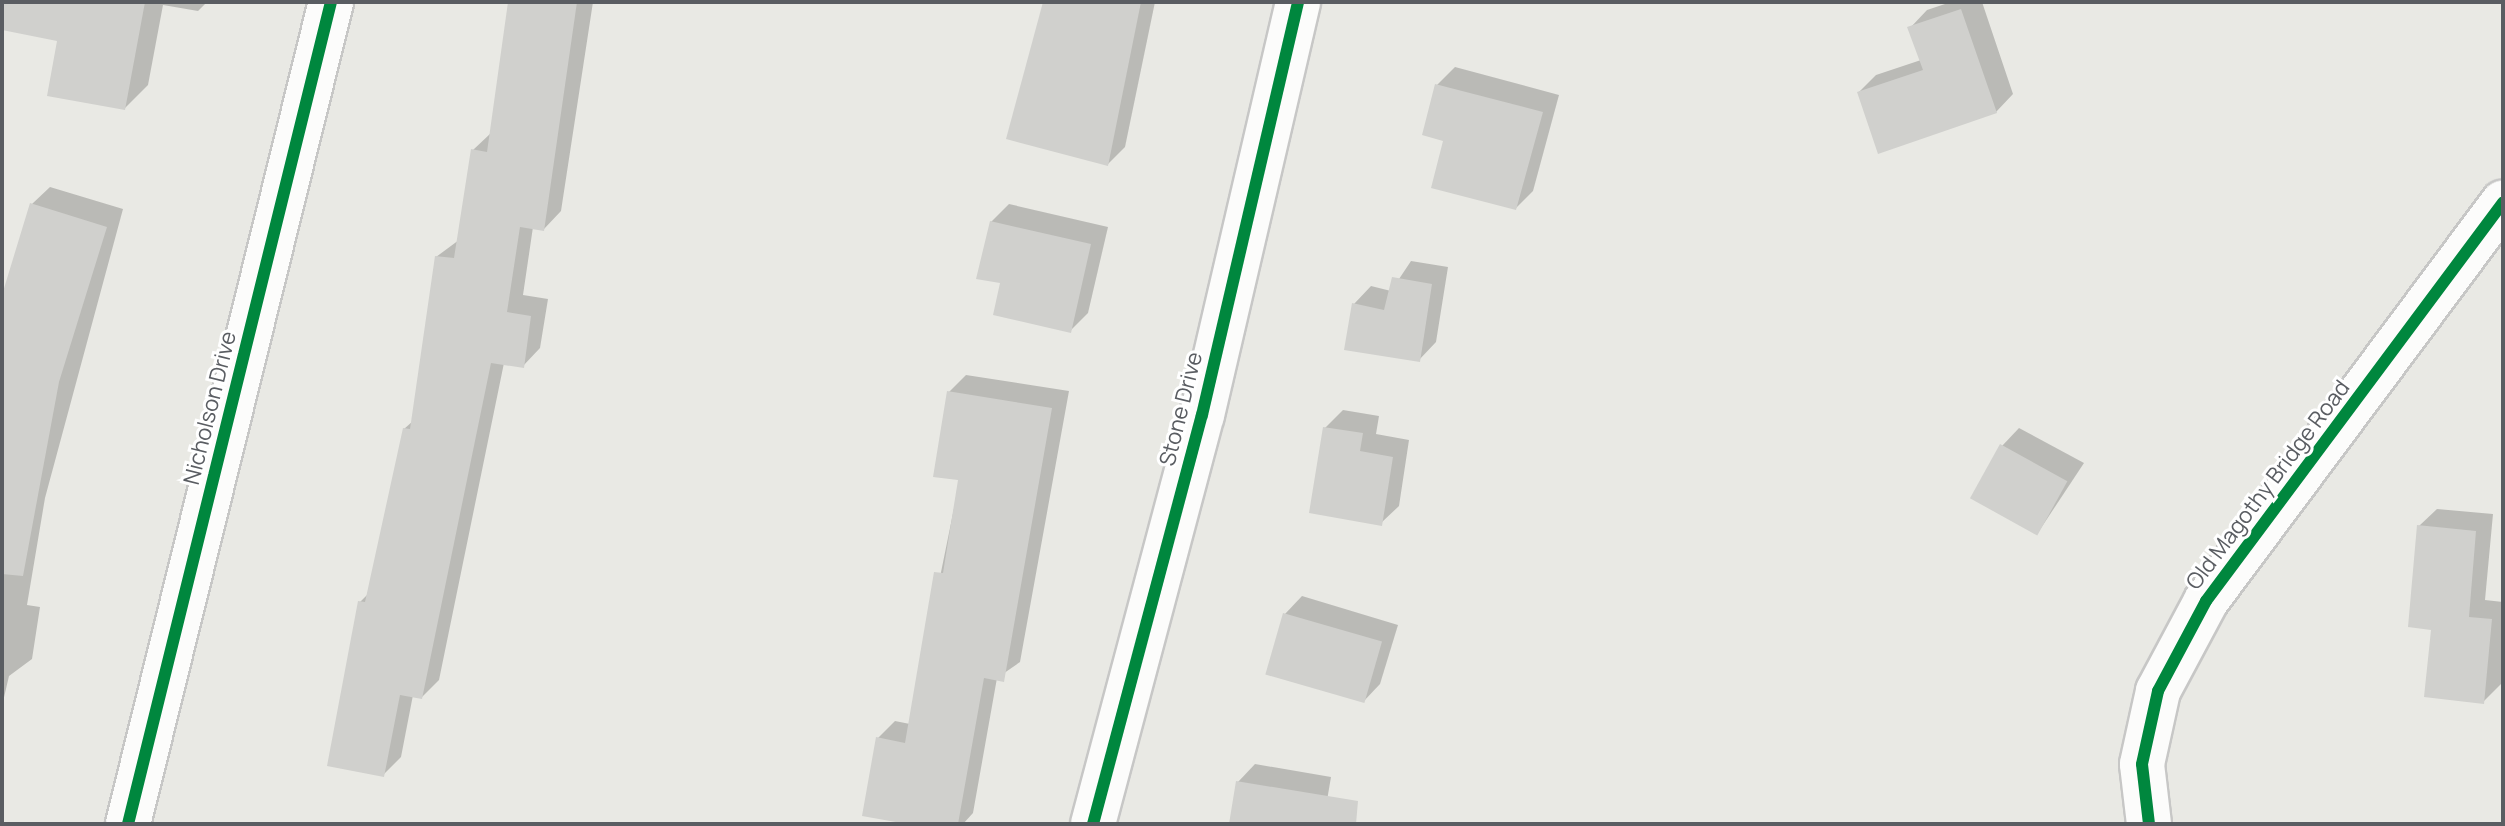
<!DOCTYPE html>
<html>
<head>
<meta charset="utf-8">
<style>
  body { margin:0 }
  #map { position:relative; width:2505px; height:826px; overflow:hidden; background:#e9e9e4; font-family:Manrope,sans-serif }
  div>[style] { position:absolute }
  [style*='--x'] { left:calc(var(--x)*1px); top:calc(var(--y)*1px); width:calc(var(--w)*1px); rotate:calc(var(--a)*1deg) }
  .shadow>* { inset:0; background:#0003 }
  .building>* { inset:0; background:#d0d0cd; transform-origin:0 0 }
  .roads { filter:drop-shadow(2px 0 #c7c7c6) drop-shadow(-2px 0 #c7c7c6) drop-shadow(0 2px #c7c7c6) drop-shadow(0 -2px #c7c7c6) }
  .minor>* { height:44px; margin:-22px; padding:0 22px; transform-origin:22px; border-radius:22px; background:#fcfcfb }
  .cycleway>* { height:12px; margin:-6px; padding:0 6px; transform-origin:6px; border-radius:6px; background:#00873e }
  span { translate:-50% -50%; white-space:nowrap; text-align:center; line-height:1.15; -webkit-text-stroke:6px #fff; paint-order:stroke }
  .street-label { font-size:22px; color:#5a5d62 }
  .frame { position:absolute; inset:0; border:4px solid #5a5d62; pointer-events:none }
</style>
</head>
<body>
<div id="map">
  <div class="shadow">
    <div style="clip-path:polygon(42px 2px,207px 2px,198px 11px,163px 5px,148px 85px,125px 108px,59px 39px)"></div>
    <div style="clip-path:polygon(512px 2px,593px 2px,561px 211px,544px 229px,533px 227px,523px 295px,548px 299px,540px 348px,523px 366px,504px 363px,439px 680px,422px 697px,413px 695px,401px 757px,384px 774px,360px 602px,369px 593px,404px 429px,413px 421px,436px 257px,459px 240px,473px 150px,491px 133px)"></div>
    <div style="clip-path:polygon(1072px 2px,1155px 2px,1125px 147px,1108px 164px)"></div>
    <div style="clip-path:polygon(1951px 2px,1982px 2px,2013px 94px,1996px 112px,1859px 92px,1876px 75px,1921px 60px,1910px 28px,1927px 10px)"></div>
    <div style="clip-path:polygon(1455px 67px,1559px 95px,1533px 191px,1516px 208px,1446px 140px,1437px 85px)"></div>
    <div style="clip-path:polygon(50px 187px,123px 209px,45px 498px,27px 605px,40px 607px,32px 659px,9px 676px,2px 706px,2px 302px,32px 204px)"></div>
    <div style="clip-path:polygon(1009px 204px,1108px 227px,1088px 313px,1070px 331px,1002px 282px,991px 222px)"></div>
    <div style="clip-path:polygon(1411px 261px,1448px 267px,1436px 342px,1419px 360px,1354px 304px,1371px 286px,1391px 291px)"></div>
    <div style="clip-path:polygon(966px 375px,1069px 391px,1020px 662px,997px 678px,973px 813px,963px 824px,918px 824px,878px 738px,895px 721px,910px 724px,960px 479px,949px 392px)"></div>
    <div style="clip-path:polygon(1343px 410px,1379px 416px,1376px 434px,1409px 440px,1399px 506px,1381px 523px,1325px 428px)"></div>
    <div style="clip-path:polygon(2019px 428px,2084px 463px,2039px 531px,2002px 446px)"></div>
    <div style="clip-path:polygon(2437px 509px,2493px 514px,2485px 600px,2503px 602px,2503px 657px,2501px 684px,2483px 702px,2433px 628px,2419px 526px)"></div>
    <div style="clip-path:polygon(1302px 596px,1398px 625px,1380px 684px,1363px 702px,1285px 614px)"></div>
    <div style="clip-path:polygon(1255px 764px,1331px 777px,1323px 824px,1231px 824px,1238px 782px)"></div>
  </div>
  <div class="building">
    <div style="clip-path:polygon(2px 2px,145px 2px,125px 110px,47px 96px,57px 41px,2px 30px)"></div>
    <div style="clip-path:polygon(508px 2px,577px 2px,544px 231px,520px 227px,507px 312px,531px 316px,524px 368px,491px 363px,422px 699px,400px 695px,384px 777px,327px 766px,358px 601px,365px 602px,403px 428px,410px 429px,435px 256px,454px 258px,471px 149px,487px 152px)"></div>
    <div style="clip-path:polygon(1043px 2px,1141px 2px,1108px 166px,1006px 139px)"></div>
    <div style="clip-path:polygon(1961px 9px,1997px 113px,1878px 154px,1857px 92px,1923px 70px,1907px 27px)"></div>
    <div style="clip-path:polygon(1435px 84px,1543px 112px,1516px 210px,1431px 188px,1443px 141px,1422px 135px)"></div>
    <div style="clip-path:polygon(30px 203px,107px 227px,59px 382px,23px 576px,2px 574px,2px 295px)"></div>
    <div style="clip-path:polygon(990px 221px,1091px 244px,1071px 333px,993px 315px,1000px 283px,976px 279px)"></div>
    <div style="clip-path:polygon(1392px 277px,1432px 284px,1420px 362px,1344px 350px,1352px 303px,1384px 310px)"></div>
    <div style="clip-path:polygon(947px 391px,1052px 408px,1004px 682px,984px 678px,958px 824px,907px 824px,862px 816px,876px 737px,905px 743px,934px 572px,943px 573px,958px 480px,933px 477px)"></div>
    <div style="clip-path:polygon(1323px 427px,1363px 433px,1360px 451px,1393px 457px,1382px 526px,1309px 513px)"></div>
    <div style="left:2000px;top:444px;width:77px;height:62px;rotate:29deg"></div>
    <div style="clip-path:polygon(2417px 525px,2476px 531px,2469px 617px,2492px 619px,2484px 704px,2424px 697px,2431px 630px,2408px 627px)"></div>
    <div style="left:1283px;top:613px;width:103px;height:64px;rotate:16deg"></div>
    <div style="clip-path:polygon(1236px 781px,1358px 801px,1356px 824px,1229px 824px)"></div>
  </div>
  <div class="roads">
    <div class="minor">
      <div style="--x:128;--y:824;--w:847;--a:-76.13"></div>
      <div style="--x:1093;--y:824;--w:423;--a:-75.1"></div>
      <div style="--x:1202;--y:415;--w:424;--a:-76.9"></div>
      <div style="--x:2149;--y:824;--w:60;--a:-96.7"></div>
      <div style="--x:2142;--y:764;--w:75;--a:-77.6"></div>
      <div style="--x:2158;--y:691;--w:102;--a:-61.9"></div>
      <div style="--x:2206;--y:601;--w:497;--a:-53.3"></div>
    </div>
  </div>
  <div class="cycleway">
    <div style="--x:128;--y:824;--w:847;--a:-76.13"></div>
    <div style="--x:1093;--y:824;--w:423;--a:-75.1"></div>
    <div style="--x:1202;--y:415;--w:424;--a:-76.9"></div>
    <div style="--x:2149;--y:824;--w:60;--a:-96.7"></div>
    <div style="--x:2142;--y:764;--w:75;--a:-77.6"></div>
    <div style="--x:2158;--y:691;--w:102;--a:-61.9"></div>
    <div style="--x:2206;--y:601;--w:497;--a:-53.3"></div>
  </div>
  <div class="street-label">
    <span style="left:210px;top:408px;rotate:-76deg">Nicholson Drive</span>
    <span style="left:1181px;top:409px;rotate:-76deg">Stone Drive</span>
    <span style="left:2268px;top:485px;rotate:-53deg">Old Magothy Bridge Road</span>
  </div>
  <div class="frame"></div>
</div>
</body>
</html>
